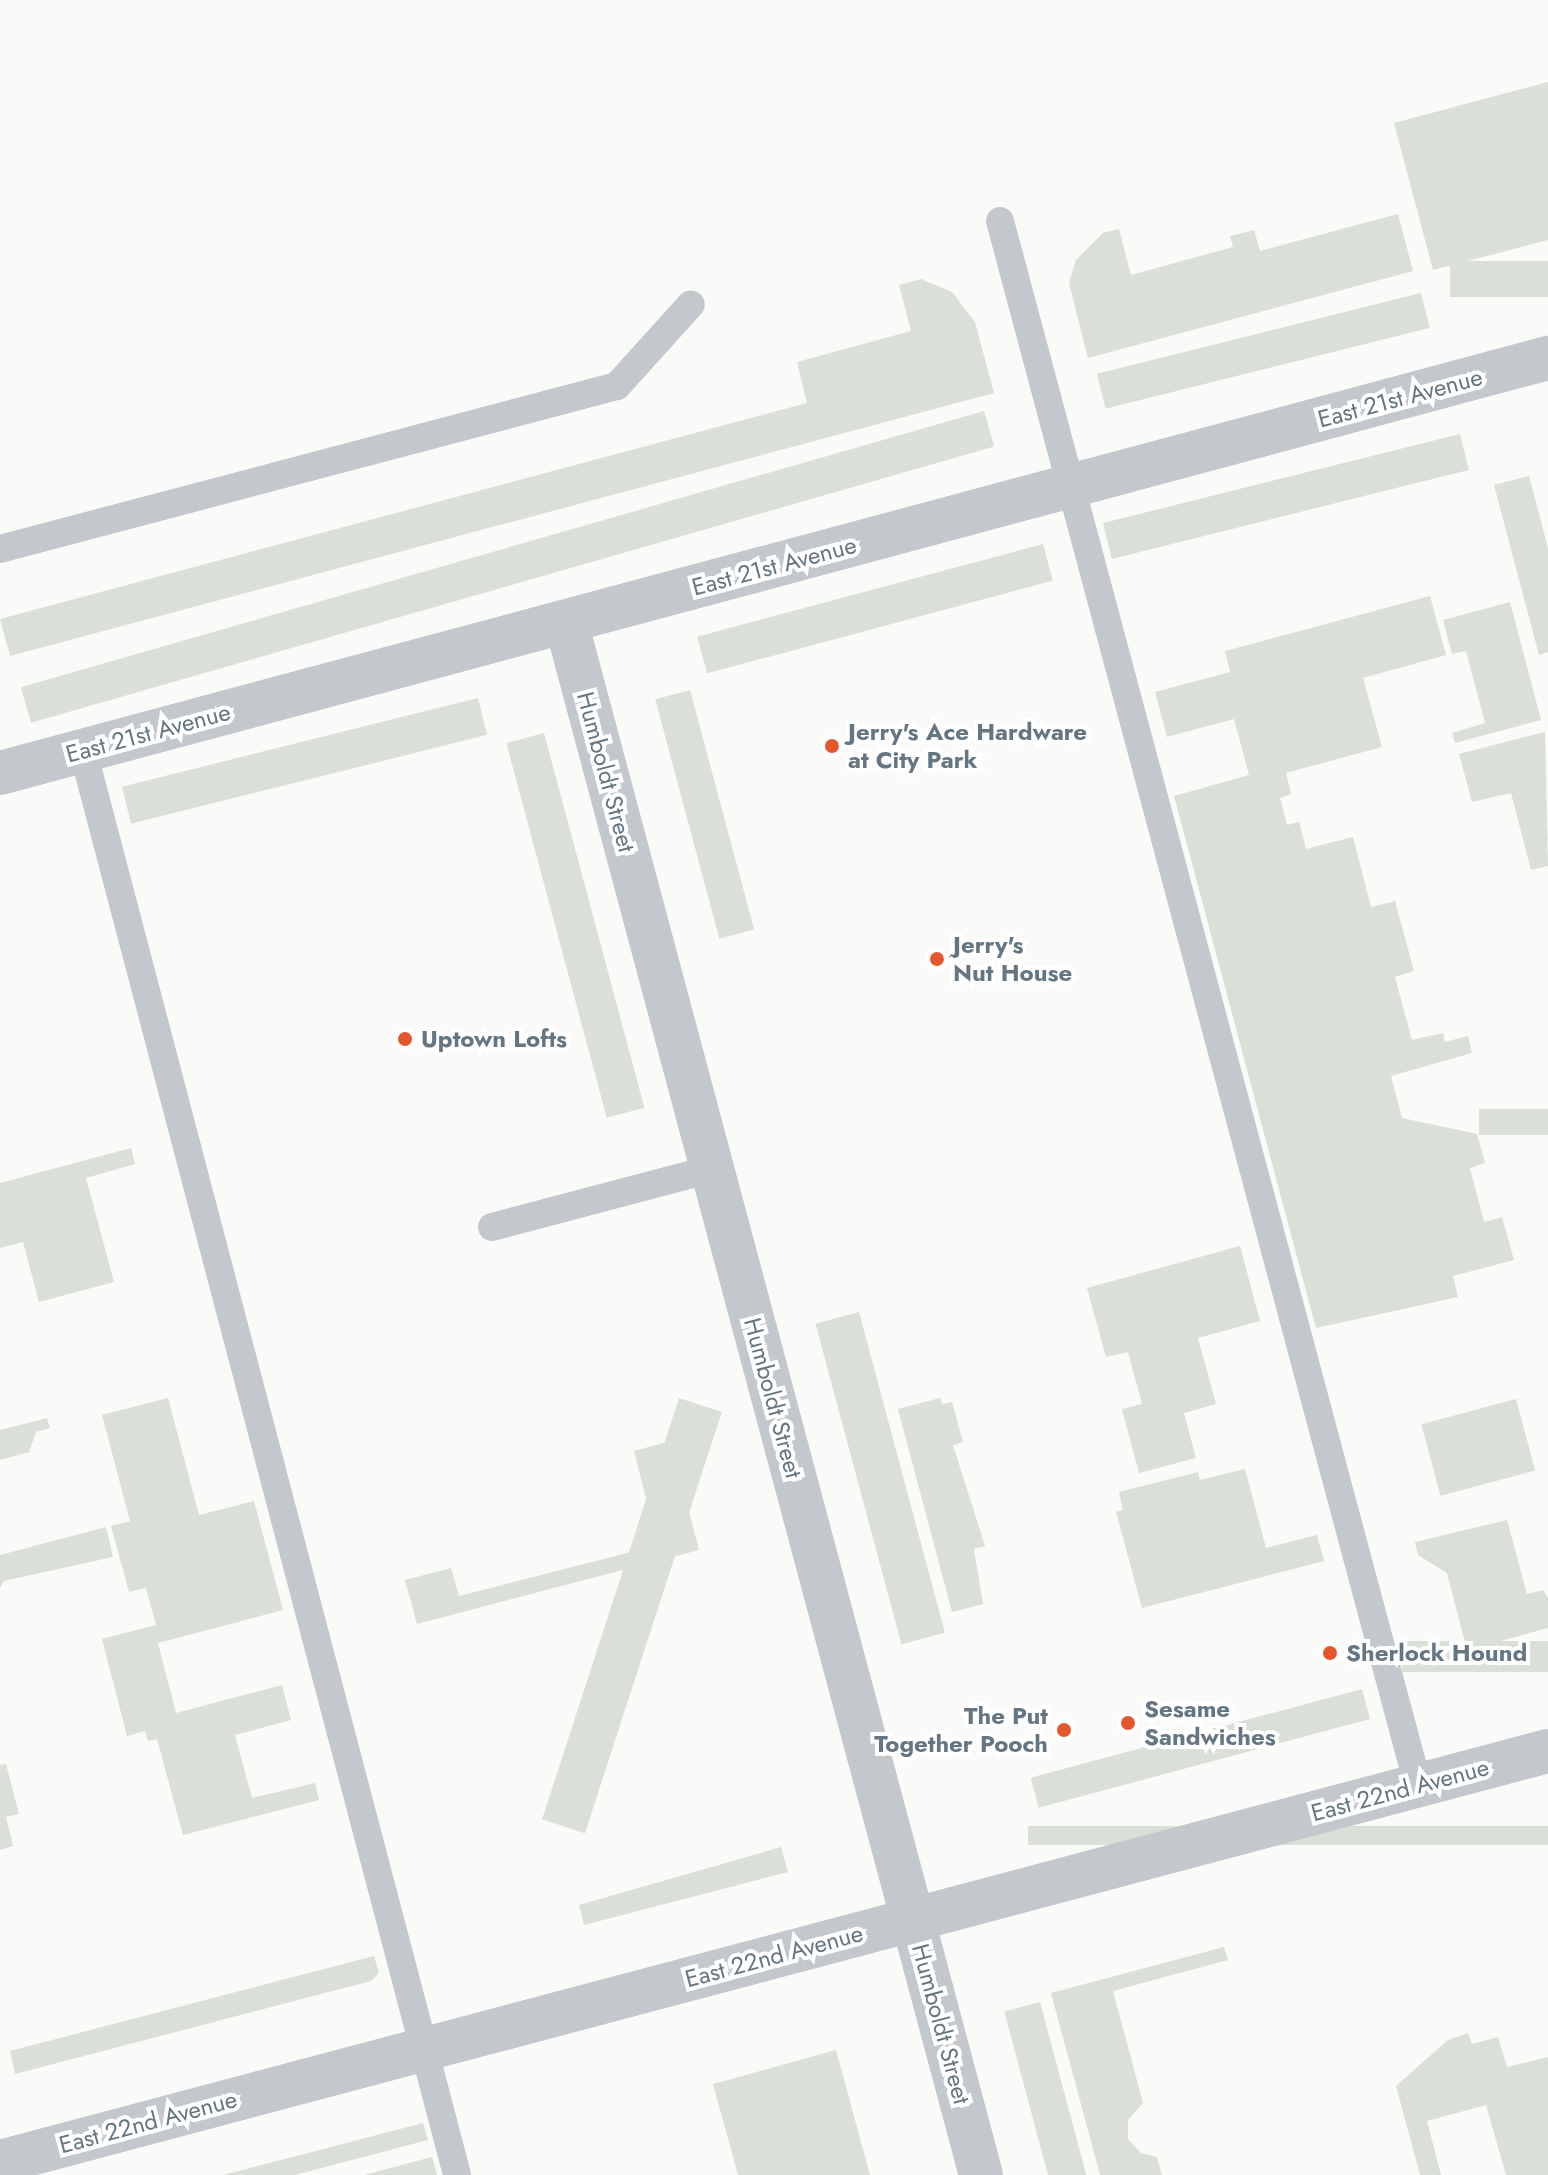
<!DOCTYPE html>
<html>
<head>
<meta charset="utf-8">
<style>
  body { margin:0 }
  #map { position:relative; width:1548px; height:2175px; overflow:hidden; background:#fafaf8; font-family:Jost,sans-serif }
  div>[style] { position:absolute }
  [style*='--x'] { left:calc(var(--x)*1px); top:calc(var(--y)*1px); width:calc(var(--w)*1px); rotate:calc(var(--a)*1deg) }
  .green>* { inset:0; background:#dadfd7; transform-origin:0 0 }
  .service>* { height:28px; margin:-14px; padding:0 14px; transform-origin:14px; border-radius:14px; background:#c3c8cc }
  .minor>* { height:44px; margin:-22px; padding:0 22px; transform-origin:22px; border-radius:22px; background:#c3c8cc }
  .tertiary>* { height:44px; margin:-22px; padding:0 22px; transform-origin:22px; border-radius:22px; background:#c3c8cc }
  .dots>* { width:22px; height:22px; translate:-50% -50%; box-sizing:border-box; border:4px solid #fff; border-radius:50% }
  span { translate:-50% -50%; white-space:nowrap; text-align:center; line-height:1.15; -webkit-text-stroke:8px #fff; paint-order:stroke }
  .street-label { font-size:24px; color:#657683 }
  .poi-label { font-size:24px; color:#657683; font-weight:700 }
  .left { translate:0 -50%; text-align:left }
  .right { translate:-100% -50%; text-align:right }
</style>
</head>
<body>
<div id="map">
  <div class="green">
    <div style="clip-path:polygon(1548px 82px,1548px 240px,1433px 270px,1394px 123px)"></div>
    <div style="clip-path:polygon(1398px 214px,1413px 271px,1088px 358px,1069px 283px,1076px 260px,1103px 233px,1119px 229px,1131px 275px,1233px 247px,1230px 236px,1254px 230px,1260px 251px)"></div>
    <div style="left:1548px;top:261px;width:36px;height:98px;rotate:90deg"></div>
    <div style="clip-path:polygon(921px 279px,952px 292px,975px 322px,994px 393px,10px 656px,0 619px,807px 403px,797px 362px,911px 331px,899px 285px)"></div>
    <div style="left:1421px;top:293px;width:36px;height:334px;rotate:76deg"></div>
    <div style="left:984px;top:411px;width:37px;height:1002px;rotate:74deg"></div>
    <div style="left:1460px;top:434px;width:37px;height:368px;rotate:76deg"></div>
    <div style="clip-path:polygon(1529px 476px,1548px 548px,1548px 652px,1539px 655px,1494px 485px)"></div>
    <div style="left:1043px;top:544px;width:38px;height:358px;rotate:75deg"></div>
    <div style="clip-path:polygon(1430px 596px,1446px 655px,1363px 678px,1382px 747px,1286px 773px,1291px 794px,1280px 798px,1287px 825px,1299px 822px,1306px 849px,1353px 837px,1371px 907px,1395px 901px,1414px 971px,1395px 977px,1412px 1040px,1443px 1033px,1445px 1042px,1468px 1036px,1472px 1053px,1391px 1076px,1402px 1118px,1477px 1134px,1485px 1163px,1470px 1168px,1484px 1222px,1502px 1217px,1514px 1260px,1453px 1276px,1458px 1297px,1316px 1328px,1174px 796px,1249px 775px,1234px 719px,1167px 737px,1155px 692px,1230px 672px,1225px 651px)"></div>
    <div style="clip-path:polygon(1510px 602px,1541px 720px,1455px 743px,1452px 733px,1485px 723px,1466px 651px,1452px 654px,1443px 620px)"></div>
    <div style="left:690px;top:690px;width:248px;height:36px;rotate:75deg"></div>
    <div style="left:478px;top:698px;width:38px;height:367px;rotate:76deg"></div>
    <div style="clip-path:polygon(1545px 732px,1548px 866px,1531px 870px,1511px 793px,1472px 802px,1459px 754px)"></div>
    <div style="left:544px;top:733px;width:388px;height:39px;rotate:75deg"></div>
    <div style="left:1548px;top:1109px;width:26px;height:69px;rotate:90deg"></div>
    <div style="clip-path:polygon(131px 1148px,135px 1164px,86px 1178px,114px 1282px,39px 1302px,23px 1242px,0 1248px,0 1183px)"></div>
    <div style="clip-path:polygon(1240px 1246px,1260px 1321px,1198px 1338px,1216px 1404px,1184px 1413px,1196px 1458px,1139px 1473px,1122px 1409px,1142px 1404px,1128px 1352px,1106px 1357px,1087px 1288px)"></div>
    <div style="left:859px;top:1312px;width:332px;height:45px;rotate:75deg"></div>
    <div style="clip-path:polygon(168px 1398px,199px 1515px,254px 1501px,283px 1610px,158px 1643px,176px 1713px,282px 1685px,291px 1720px,235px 1735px,252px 1798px,315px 1783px,319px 1800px,183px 1835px,157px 1739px,148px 1741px,145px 1731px,127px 1736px,102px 1639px,156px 1625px,146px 1588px,129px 1592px,111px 1526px,130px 1521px,102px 1415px)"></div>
    <div style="left:679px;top:1398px;width:45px;height:443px;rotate:18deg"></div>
    <div style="clip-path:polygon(940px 1398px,942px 1404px,952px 1402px,963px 1442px,953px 1445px,985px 1546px,974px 1549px,983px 1604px,952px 1612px,898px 1409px)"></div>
    <div style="left:1516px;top:1399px;width:74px;height:98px;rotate:75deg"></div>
    <div style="clip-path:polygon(47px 1418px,50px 1428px,36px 1432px,29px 1452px,0 1460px,0 1430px)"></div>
    <div style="clip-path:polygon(671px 1441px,699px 1550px,417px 1624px,405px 1580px,451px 1568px,459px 1596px,658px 1545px,634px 1451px)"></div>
    <div style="clip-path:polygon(1245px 1469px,1266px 1548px,1317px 1535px,1324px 1561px,1142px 1608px,1116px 1512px,1123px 1510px,1119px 1492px,1198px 1472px,1200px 1480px)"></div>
    <div style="clip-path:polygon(1507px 1520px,1527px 1594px,1543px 1590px,1548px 1598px,1548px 1628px,1467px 1650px,1447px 1573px,1418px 1555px,1415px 1542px)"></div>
    <div style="clip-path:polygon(106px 1527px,113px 1557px,4px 1581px,0 1588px,0 1555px)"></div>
    <div style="left:1548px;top:1641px;width:31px;height:146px;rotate:90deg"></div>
    <div style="left:1362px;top:1689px;width:31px;height:343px;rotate:75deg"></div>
    <div style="clip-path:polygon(6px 1764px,19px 1814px,6px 1817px,13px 1846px,0 1850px,0 1765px)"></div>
    <div style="left:1548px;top:1826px;width:19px;height:520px;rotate:90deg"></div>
    <div style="clip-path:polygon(781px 1847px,788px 1872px,584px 1925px,579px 1905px)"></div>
    <div style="clip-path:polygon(1224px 1947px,1228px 1960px,1113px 1991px,1143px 2103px,1128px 2120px,1128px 2139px,1141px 2153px,1157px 2157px,1162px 2175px,1100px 2175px,1051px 1993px)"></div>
    <div style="clip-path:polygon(374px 1956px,379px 1973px,371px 1981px,15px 2074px,10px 2051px)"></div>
    <div style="left:1040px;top:2002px;width:179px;height:37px;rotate:75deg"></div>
    <div style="clip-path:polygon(1468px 2033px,1472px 2044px,1498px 2037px,1507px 2067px,1548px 2057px,1548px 2175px,1506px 2175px,1486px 2105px,1427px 2121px,1441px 2175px,1420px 2175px,1396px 2086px,1448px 2040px)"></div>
    <div style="clip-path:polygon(836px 2050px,870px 2175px,738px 2175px,713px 2084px)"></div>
    <div style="clip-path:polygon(423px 2123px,428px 2140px,295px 2175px,223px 2175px)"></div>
    <div style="clip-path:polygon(432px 2157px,437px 2175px,364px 2175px)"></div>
  </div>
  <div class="service">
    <div style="--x:1000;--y:221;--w:1619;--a:75.04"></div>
    <div style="--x:0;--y:549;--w:638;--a:-14.8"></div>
    <div style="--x:617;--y:386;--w:110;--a:-47.9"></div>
    <div style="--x:83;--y:751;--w:1472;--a:75.28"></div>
    <div style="--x:492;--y:1227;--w:227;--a:-14.8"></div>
  </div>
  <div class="minor">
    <div style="--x:566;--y:622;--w:1607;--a:75.04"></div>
    <div style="--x:0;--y:773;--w:1603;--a:-15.01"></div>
  </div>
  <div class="tertiary">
    <div style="--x:0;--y:2162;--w:1602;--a:-14.87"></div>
  </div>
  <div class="dots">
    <div style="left:832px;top:746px;background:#e4572e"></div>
    <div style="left:937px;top:959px;background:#e4572e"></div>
    <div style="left:405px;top:1039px;background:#e4572e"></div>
    <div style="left:1330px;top:1653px;background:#e4572e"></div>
    <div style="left:1128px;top:1723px;background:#e4572e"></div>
    <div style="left:1064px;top:1730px;background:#e4572e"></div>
  </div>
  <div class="street-label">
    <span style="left:1400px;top:398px;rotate:-15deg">East 21st Avenue</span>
    <span style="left:774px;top:566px;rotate:-15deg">East 21st Avenue</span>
    <span style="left:148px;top:733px;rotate:-15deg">East 21st Avenue</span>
    <span style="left:606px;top:772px;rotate:75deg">Humboldt Street</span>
    <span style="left:773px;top:1398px;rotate:75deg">Humboldt Street</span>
    <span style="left:1400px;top:1790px;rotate:-15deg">East 22nd Avenue</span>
    <span style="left:774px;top:1956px;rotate:-15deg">East 22nd Avenue</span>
    <span style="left:941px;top:2024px;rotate:75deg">Humboldt Street</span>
    <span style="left:148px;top:2122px;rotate:-15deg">East 22nd Avenue</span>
  </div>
  <div class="poi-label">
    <span class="left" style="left:848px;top:746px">Jerry's Ace Hardware<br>at City Park</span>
    <span class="left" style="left:953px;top:959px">Jerry's<br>Nut House</span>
    <span class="left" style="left:421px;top:1039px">Uptown Lofts</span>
    <span class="left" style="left:1346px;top:1653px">Sherlock Hound</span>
    <span class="left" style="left:1144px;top:1723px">Sesame<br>Sandwiches</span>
    <span class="right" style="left:1048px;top:1730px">The Put<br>Together Pooch</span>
  </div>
</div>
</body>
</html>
